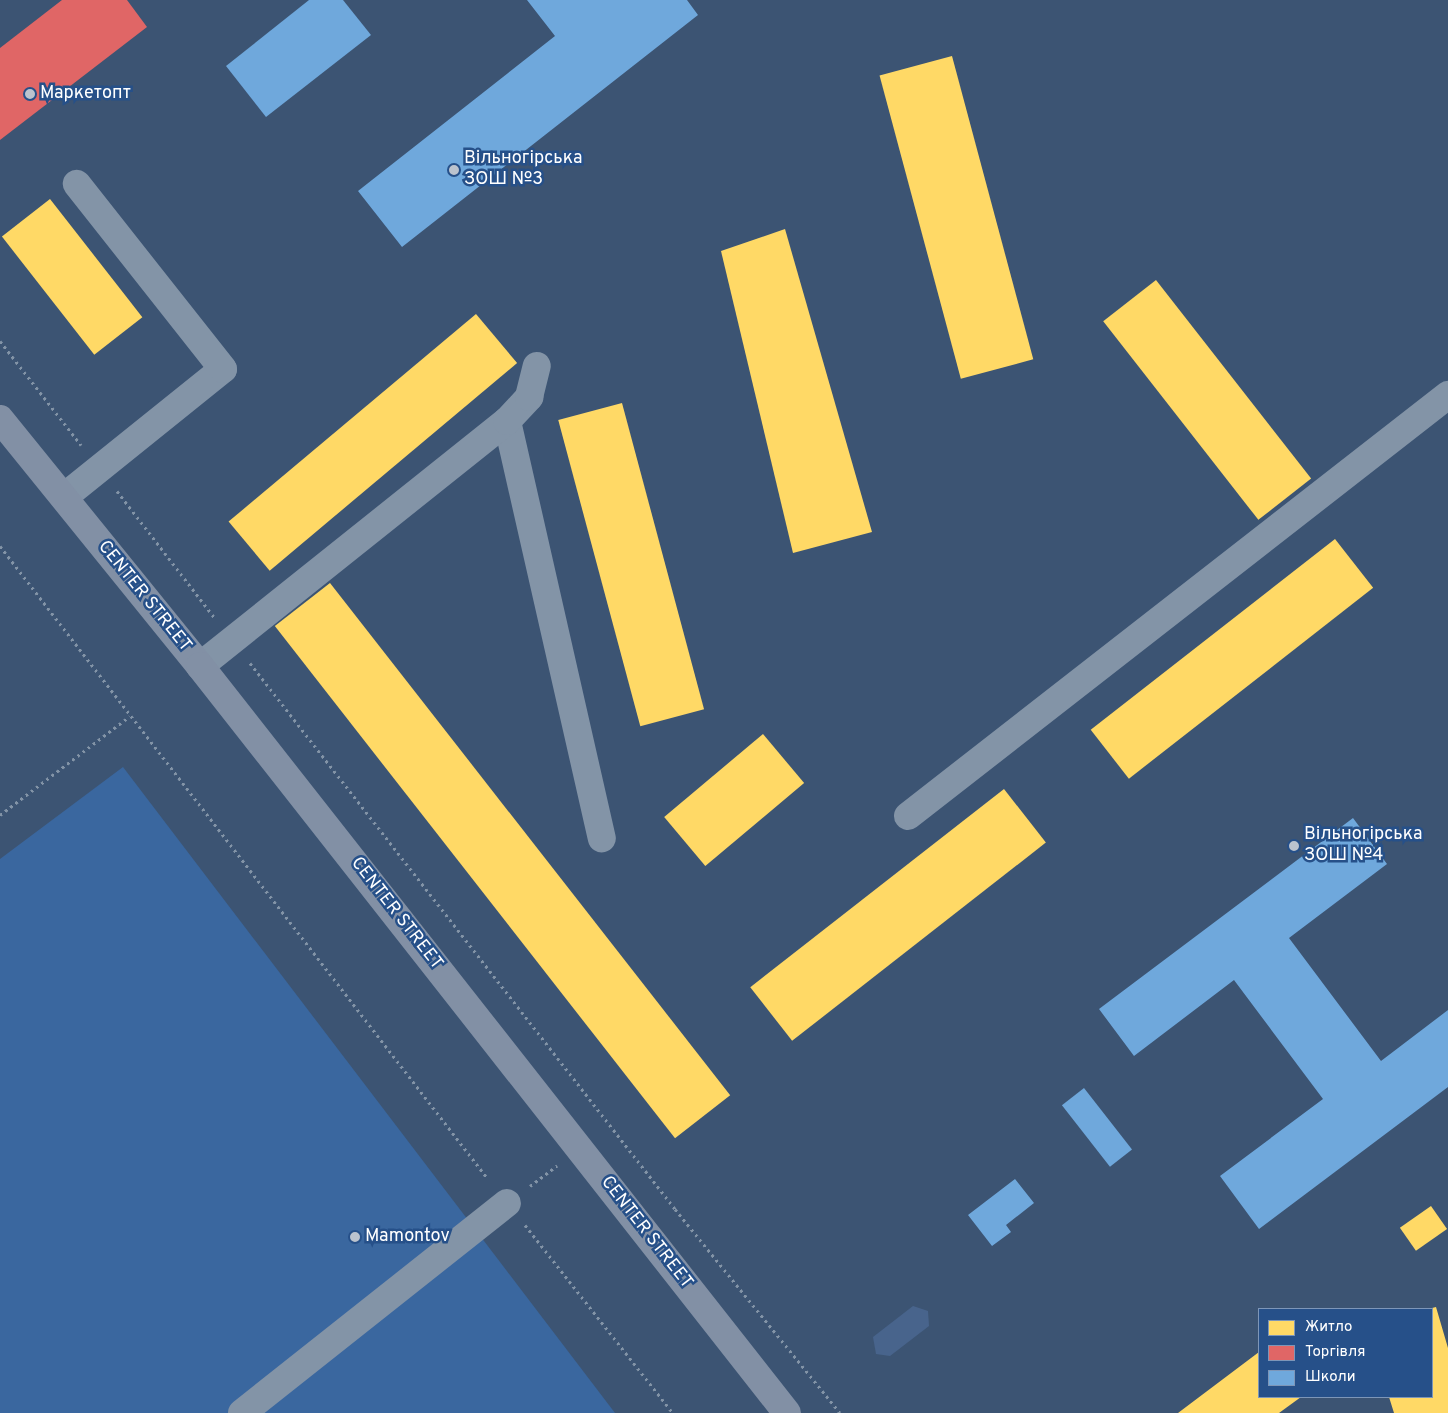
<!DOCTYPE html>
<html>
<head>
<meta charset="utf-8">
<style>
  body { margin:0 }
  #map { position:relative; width:1448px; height:1413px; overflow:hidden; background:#3c5473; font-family:Overpass,sans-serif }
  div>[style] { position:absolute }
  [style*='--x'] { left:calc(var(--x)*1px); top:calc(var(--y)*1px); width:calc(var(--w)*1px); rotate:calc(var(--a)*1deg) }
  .green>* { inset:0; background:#3a679f }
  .water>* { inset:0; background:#48648c }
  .homes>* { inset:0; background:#ffd966; transform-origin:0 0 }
  .shops>* { inset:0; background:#e06666 }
  .schools>* { inset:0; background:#6fa8dc; transform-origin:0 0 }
  .path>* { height:3px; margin-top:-1.5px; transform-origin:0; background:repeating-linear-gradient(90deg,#8394a7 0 2.5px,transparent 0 6.5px) }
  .minor>* { height:28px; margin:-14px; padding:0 14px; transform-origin:14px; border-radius:14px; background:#8394a7 }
  .major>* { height:28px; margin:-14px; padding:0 14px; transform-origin:14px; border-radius:14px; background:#8290a5 }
  .dots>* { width:14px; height:14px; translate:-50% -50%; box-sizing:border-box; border:2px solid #265089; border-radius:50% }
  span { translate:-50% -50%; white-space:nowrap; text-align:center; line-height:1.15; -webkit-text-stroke:5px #265089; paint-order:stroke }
  .poi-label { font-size:18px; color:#fff }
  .left { translate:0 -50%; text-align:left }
  .street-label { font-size:18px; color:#fff }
  .legend { position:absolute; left:1258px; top:1308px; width:175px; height:90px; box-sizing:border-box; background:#265089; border:1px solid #7d96b8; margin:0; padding:6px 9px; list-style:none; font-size:15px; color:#fff }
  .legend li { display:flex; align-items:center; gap:10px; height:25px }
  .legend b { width:25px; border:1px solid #7d96b8 }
</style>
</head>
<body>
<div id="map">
  <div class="green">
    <div style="clip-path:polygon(123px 767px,615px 1413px,0 1413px,0 859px)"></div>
  </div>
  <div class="water">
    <div style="clip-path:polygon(913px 1306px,928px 1311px,929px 1326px,890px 1356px,876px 1354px,873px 1337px)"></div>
  </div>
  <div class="homes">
    <div style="left:952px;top:56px;width:314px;height:75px;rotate:75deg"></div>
    <div style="left:50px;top:199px;width:150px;height:61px;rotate:52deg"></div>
    <div style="clip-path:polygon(785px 229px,872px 532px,793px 553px,721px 251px)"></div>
    <div style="left:1156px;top:280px;width:252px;height:67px;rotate:52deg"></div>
    <div style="left:476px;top:314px;width:64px;height:323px;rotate:50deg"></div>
    <div style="left:622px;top:403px;width:317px;height:66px;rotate:75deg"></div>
    <div style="left:1335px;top:539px;width:62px;height:310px;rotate:52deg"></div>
    <div style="left:330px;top:583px;width:650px;height:70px;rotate:52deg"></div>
    <div style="left:763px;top:734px;width:64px;height:129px;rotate:50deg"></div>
    <div style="left:1004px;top:789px;width:68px;height:322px;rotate:52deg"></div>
    <div style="left:1431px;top:1206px;width:28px;height:38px;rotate:55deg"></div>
    <div style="clip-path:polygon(1436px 1307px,1448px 1348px,1448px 1413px,1394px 1413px,1389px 1397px,1432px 1397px,1432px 1308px)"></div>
    <div style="clip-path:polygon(1259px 1352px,1259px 1397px,1301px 1397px,1279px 1413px,1178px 1413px)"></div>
  </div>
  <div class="shops">
    <div style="clip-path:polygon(62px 0,127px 0,147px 27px,0 140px,0 48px)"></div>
  </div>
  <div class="schools">
    <div style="clip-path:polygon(309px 0,343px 0,371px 35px,266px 117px,226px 66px)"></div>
    <div style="clip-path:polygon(527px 0,687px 0,698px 15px,402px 247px,358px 191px,555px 36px)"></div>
    <div style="clip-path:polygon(1353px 818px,1387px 864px,1289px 938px,1381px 1061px,1448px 1010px,1448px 1087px,1259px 1229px,1220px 1176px,1323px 1099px,1234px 980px,1134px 1056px,1099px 1009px)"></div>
    <div style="left:1084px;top:1088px;width:78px;height:28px;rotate:52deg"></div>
    <div style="clip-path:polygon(1015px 1179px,1034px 1203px,1006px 1225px,1011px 1232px,992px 1246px,968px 1215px)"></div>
  </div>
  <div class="path">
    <div style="--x:0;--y:341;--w:132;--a:52.1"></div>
    <div style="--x:117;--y:491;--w:159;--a:52.4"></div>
    <div style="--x:0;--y:546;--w:799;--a:52.37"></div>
    <div style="--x:250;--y:663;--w:692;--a:52.1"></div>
    <div style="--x:675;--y:1209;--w:262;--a:51"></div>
    <div style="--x:0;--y:815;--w:163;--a:-37.3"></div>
    <div style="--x:530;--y:1186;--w:34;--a:-37"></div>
    <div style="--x:525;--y:1225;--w:239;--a:51.8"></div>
  </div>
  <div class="minor">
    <div style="--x:507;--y:421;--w:428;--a:77.2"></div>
    <div style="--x:64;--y:497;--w:204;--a:-38.8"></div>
    <div style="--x:223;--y:369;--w:236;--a:-128.3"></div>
    <div style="--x:200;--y:666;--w:393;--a:-38.6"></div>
    <div style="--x:507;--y:421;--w:33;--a:-47"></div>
    <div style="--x:529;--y:397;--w:32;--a:-76"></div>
    <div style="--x:908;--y:816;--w:685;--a:-37.94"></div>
    <div style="--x:242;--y:1413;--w:338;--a:-38.4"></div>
  </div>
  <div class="major">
    <div style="--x:0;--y:419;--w:318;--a:51"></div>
    <div style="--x:200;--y:666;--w:950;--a:51.84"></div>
  </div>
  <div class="dots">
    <div style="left:30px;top:94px;background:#bbc3ce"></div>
    <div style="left:454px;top:170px;background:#bbc3ce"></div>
    <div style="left:1294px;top:846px;background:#bbc3ce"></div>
    <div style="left:355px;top:1237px;background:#bbc3ce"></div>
  </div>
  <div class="poi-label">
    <span class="left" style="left:40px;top:94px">Маркетопт</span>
    <span class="left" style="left:464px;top:170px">Вільногірська<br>ЗОШ №3</span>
    <span class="left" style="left:1304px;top:846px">Вільногірська<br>ЗОШ №4</span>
    <span class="left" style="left:365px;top:1237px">Mamontov</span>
  </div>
  <div class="street-label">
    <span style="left:144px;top:597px;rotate:51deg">CENTER STREET</span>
    <span style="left:396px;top:914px;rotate:52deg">CENTER STREET</span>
    <span style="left:646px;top:1233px;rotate:52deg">CENTER STREET</span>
  </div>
  <ul class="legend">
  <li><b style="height:14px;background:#ffd966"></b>Житло</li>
  <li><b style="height:14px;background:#e06666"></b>Торгівля</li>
  <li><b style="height:14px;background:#6fa8dc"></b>Школи</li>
  </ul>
</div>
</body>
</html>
